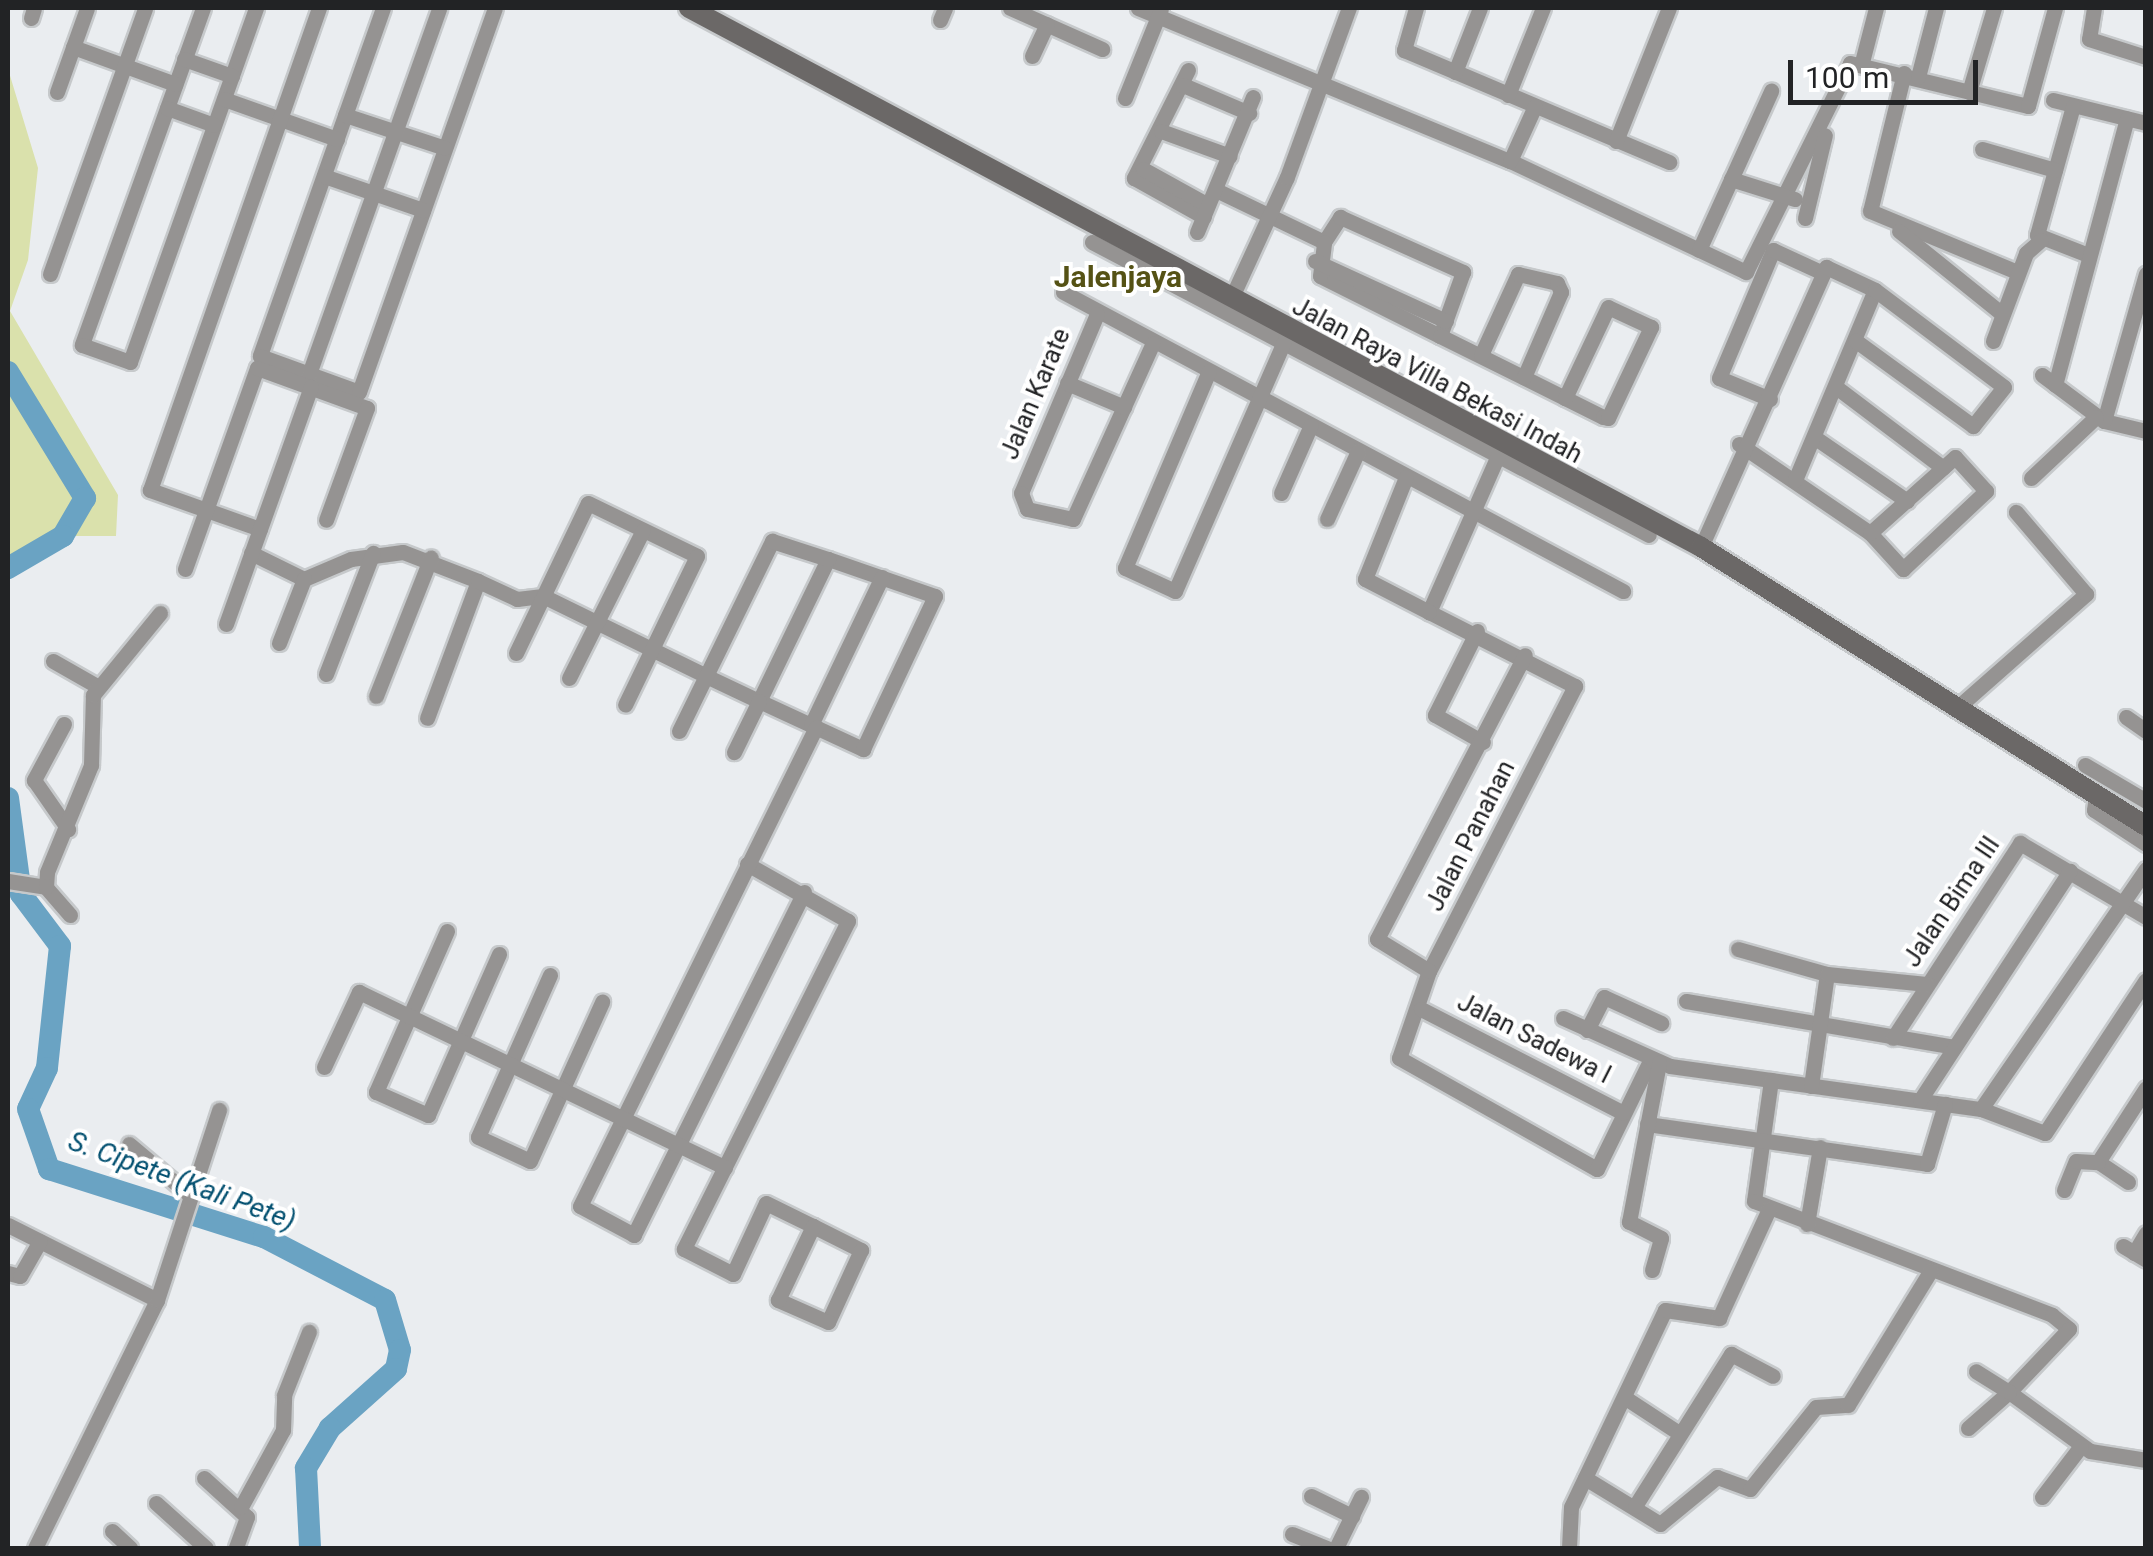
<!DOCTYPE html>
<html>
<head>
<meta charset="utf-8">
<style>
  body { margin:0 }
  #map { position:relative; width:2153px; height:1556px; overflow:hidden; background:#eaedf0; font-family:Roboto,sans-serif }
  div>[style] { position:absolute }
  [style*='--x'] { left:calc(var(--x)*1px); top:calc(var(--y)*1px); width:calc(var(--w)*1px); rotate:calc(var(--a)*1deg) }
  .green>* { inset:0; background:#dae1ac }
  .river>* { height:22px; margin:-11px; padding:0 11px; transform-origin:11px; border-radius:11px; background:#6aa3c3 }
  .roads { filter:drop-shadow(2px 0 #c6c9cb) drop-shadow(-2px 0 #c6c9cb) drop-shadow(0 2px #c6c9cb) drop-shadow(0 -2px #c6c9cb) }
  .minor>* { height:15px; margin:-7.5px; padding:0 7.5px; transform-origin:7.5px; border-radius:7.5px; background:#959392 }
  .secondary>* { height:20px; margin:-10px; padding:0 10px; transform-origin:10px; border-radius:10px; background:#6b6867 }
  span { translate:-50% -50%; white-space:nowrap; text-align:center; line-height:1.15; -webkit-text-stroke:8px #fff; paint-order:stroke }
  .street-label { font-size:25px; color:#222325 }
  .water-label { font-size:28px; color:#045171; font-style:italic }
  .quarter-label { font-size:30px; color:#555215; font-weight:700 }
  .frame { position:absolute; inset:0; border:10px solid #222325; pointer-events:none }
  .scale { position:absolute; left:1788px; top:60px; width:190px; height:45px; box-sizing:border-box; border:5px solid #222325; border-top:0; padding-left:12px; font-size:30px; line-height:35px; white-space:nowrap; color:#222325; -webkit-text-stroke:8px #fff; paint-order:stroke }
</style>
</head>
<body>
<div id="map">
  <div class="green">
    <div style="clip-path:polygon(8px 69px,38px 168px,28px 260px,10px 311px,118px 495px,116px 536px,63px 536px,8px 568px)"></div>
  </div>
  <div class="river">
    <div style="--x:8;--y:372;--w:148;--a:58.6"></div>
    <div style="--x:85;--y:498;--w:44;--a:120.1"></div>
    <div style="--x:63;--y:536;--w:64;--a:149.8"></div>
    <div style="--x:8;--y:798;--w:97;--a:82.3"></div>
    <div style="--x:21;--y:894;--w:65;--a:53.1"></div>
    <div style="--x:60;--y:946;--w:123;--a:96.1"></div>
    <div style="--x:47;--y:1068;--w:45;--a:114.9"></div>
    <div style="--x:28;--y:1109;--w:64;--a:70.7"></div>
    <div style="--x:49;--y:1169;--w:225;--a:17.6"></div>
    <div style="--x:264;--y:1237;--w:136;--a:27.5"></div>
    <div style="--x:385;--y:1300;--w:52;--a:73.3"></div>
    <div style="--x:400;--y:1350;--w:19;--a:102"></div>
    <div style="--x:396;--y:1369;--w:89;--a:138.2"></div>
    <div style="--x:330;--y:1428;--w:47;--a:121"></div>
    <div style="--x:306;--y:1468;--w:80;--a:87.1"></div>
  </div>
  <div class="roads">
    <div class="minor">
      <div style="--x:203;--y:8;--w:358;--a:109.8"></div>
      <div style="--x:82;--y:345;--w:51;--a:19.5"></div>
      <div style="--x:130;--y:362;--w:376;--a:-70.4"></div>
      <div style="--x:383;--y:8;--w:369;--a:109.5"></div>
      <div style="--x:260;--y:356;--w:105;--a:20"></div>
      <div style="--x:359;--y:392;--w:407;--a:-70.5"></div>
      <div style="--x:1010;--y:8;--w:101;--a:24"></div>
      <div style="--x:1138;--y:8;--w:402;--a:22.4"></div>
      <div style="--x:1510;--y:161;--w:261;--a:25.2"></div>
      <div style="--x:1746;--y:272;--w:233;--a:-63.5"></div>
      <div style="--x:1850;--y:63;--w:183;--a:13.6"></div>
      <div style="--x:2028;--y:106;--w:102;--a:-74.6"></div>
      <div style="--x:1416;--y:8;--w:44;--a:105.9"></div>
      <div style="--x:1404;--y:50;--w:288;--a:22.9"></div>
      <div style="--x:2094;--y:8;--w:31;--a:99"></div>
      <div style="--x:2089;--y:39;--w:60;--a:17.5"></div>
      <div style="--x:31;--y:18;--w:10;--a:-73"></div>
      <div style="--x:940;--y:20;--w:13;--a:-67"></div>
      <div style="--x:73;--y:47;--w:109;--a:19.9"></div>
      <div style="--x:1032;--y:56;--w:35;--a:-65"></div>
      <div style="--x:184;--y:59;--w:51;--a:19.5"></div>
      <div style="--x:1862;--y:62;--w:56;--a:-75.5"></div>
      <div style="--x:1188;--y:70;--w:121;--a:116.6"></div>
      <div style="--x:1134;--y:178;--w:80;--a:29.1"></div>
      <div style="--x:1455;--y:72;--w:69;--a:-68.7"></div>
      <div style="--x:1904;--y:73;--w:142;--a:103.8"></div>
      <div style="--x:1870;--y:211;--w:159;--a:22.5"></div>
      <div style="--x:1918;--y:77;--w:71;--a:-75.4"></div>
      <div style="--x:1183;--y:85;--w:72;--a:23"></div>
      <div style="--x:57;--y:92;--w:89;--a:-70.3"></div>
      <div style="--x:1969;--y:92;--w:88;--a:-73.4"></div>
      <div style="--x:1508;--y:95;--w:94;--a:-68.1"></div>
      <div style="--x:1125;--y:98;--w:96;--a:-68"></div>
      <div style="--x:224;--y:99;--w:120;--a:19.5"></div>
      <div style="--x:2053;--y:100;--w:96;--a:13.9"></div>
      <div style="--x:2073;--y:106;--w:134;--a:105.6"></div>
      <div style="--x:2037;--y:235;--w:55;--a:21.4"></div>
      <div style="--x:167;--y:108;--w:50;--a:19.9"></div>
      <div style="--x:345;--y:115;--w:105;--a:18.3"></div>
      <div style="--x:1161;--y:131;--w:73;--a:19.9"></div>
      <div style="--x:1616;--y:141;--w:143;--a:-68.3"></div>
      <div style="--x:1982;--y:149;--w:76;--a:16"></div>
      <div style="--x:1510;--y:161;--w:60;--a:-65.6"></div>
      <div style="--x:1143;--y:169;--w:74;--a:29"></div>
      <div style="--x:324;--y:176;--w:105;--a:19"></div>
      <div style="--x:1731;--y:179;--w:67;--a:17.4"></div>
      <div style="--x:1216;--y:190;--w:120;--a:25.7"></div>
      <div style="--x:1324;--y:242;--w:30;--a:-57"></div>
      <div style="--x:1340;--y:217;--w:135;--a:24.1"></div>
      <div style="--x:1463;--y:272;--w:68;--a:109.8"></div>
      <div style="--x:1440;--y:336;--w:134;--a:-153.4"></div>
      <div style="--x:1320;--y:276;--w:34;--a:-83"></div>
      <div style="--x:1805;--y:218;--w:85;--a:-76.5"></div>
      <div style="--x:1899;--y:231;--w:131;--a:38.8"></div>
      <div style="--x:1197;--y:232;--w:146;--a:-67.5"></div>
      <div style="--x:1092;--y:242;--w:629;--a:27.75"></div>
      <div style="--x:1699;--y:250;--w:175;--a:-65.6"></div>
      <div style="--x:1315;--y:261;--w:144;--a:24.6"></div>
      <div style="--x:50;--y:274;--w:282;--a:-70.3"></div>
      <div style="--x:1063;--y:292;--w:635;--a:28.1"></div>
      <div style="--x:1230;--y:301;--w:136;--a:-65.3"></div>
      <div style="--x:1287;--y:177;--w:180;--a:-69.9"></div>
      <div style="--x:1097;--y:314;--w:194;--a:113"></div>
      <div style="--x:1021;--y:493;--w:17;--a:69"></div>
      <div style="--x:1027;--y:509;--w:47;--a:12.3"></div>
      <div style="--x:1073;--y:519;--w:193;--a:-65.6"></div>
      <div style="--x:1440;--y:336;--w:182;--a:26.4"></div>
      <div style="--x:1603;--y:417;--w:5;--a:11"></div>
      <div style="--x:1608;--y:418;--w:101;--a:-64.7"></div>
      <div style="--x:1651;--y:327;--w:47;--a:-155.1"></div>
      <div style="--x:1608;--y:307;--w:101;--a:115.3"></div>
      <div style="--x:1993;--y:341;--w:94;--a:-69.4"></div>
      <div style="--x:2026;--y:253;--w:20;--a:-41"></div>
      <div style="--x:1481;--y:355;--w:89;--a:-65.4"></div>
      <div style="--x:1518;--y:274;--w:40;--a:13"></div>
      <div style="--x:1557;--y:283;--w:10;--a:66"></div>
      <div style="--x:1561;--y:292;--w:93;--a:113.5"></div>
      <div style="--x:1209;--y:371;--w:214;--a:113.1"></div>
      <div style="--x:1125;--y:568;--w:55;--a:24.7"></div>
      <div style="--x:1175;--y:591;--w:283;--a:-66.4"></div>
      <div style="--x:309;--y:374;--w:388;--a:-70.4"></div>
      <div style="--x:2042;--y:375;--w:77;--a:36.6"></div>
      <div style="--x:2104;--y:421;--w:43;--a:13.4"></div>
      <div style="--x:1067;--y:383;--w:62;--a:22.8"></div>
      <div style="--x:2055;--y:385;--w:276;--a:-74.9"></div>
      <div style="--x:1836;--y:387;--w:134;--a:37.1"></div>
      <div style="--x:1770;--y:399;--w:55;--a:-157.6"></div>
      <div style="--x:1719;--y:378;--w:139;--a:-67.1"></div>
      <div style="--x:1773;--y:250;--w:55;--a:24.7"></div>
      <div style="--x:2104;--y:421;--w:153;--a:-74.1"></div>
      <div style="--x:1814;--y:437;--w:113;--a:34.5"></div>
      <div style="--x:1503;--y:444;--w:184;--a:113.8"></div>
      <div style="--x:1429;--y:612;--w:164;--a:26.9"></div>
      <div style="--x:1575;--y:686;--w:320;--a:117.1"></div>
      <div style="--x:1429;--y:971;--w:92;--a:109"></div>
      <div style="--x:1399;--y:1058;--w:227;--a:29.3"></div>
      <div style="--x:1597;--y:1169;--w:123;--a:-63.9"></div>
      <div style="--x:1739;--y:444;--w:158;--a:34.2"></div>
      <div style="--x:1870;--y:533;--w:49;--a:47.5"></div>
      <div style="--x:1903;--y:569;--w:114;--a:-43.2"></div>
      <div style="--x:1986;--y:491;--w:46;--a:-132.4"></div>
      <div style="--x:1955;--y:457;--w:114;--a:138.2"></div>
      <div style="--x:1406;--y:477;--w:110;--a:111.9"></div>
      <div style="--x:1365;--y:579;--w:72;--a:27.3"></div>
      <div style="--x:2031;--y:478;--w:89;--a:-43.2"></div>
      <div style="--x:1795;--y:480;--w:206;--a:-67.2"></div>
      <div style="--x:1281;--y:493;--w:74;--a:-66.2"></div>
      <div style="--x:1327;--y:519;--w:75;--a:-65.5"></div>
      <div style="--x:260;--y:529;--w:117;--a:-160.5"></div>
      <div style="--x:150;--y:490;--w:511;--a:-70.68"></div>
      <div style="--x:1701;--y:547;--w:307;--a:-65.9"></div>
      <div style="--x:1826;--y:267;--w:54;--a:25.1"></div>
      <div style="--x:1875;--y:290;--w:161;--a:36.9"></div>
      <div style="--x:2004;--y:387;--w:50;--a:128.5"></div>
      <div style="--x:1973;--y:426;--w:145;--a:-144"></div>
      <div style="--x:251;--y:553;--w:59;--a:26.1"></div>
      <div style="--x:304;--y:579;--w:51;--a:-23.1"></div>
      <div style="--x:351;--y:559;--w:52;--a:-7.7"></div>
      <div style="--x:403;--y:552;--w:80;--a:21.1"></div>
      <div style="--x:478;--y:581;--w:146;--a:110.4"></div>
      <div style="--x:185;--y:569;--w:214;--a:-70.3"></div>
      <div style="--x:257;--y:368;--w:117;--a:20"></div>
      <div style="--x:367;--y:408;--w:119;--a:110.1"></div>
      <div style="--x:478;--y:581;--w:43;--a:24.8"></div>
      <div style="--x:517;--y:599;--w:26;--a:-7"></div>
      <div style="--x:543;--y:596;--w:182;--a:26.1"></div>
      <div style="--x:706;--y:676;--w:59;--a:25.3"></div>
      <div style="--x:759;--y:701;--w:115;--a:24.8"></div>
      <div style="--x:863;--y:749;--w:169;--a:-64.8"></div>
      <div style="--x:935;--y:596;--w:113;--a:-160.9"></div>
      <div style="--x:828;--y:559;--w:158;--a:115.9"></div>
      <div style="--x:759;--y:701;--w:57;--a:116.1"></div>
      <div style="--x:226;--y:624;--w:252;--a:-70.3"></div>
      <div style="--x:1477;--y:631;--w:94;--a:116.6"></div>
      <div style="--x:1435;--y:715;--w:55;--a:29.4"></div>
      <div style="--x:279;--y:643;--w:69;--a:-68.7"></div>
      <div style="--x:516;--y:653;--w:166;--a:-64.4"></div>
      <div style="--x:588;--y:503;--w:121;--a:25.9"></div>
      <div style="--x:697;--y:556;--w:165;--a:115.8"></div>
      <div style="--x:53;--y:661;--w:51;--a:29.6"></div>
      <div style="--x:326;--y:674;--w:130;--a:-68.8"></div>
      <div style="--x:569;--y:678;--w:165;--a:-63.4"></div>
      <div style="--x:376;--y:696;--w:149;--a:-68.4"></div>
      <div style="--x:1958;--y:707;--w:171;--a:-41.4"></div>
      <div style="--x:2086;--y:594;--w:108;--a:-130.5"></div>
      <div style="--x:2126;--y:717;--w:24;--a:35"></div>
      <div style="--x:64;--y:724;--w:64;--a:118.2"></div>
      <div style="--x:34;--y:780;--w:60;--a:55.2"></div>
      <div style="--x:811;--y:725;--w:164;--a:-64.4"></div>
      <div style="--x:679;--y:731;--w:212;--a:-63.9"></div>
      <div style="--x:772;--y:541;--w:59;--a:17.8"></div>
      <div style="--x:2085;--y:765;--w:71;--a:30.5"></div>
      <div style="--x:2096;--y:796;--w:14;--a:98"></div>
      <div style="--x:2094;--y:810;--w:62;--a:33.2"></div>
      <div style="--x:747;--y:864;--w:116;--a:29.4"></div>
      <div style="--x:848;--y:921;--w:367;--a:116.6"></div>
      <div style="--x:684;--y:1249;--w:55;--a:27"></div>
      <div style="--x:733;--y:1274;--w:78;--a:-65.1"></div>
      <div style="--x:766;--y:1203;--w:52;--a:26.1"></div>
      <div style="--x:813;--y:1226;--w:54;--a:26.6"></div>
      <div style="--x:861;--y:1250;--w:79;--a:114.6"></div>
      <div style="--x:828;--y:1322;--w:55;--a:-156.3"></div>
      <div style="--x:778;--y:1300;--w:82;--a:-64.7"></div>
      <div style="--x:8;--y:881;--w:38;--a:9"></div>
      <div style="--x:804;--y:892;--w:383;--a:116.4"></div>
      <div style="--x:634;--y:1235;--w:61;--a:-151.8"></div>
      <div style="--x:580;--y:1206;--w:534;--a:-63.77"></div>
      <div style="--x:70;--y:915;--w:37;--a:-131"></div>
      <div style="--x:46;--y:887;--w:15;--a:-86"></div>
      <div style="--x:47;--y:872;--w:116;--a:-67.6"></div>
      <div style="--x:91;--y:765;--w:70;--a:-88.4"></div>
      <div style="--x:93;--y:695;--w:106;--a:-50.7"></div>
      <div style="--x:447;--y:931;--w:176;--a:113.8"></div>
      <div style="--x:376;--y:1092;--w:57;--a:23.9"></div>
      <div style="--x:428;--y:1115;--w:176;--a:-66.2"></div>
      <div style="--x:1738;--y:949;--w:92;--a:15.7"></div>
      <div style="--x:1429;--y:971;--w:61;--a:-148.4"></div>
      <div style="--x:1377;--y:939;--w:320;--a:-62.5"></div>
      <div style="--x:550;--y:975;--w:177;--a:114"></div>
      <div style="--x:478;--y:1137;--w:57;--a:24.8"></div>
      <div style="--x:530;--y:1161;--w:175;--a:-65.6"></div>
      <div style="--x:1686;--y:1001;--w:272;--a:9.7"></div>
      <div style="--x:1421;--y:1009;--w:227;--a:27.2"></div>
      <div style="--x:1563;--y:1018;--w:117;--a:24.2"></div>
      <div style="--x:1670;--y:1066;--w:314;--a:7.9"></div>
      <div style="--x:1981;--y:1109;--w:68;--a:20.6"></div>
      <div style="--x:2045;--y:1133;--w:183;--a:-56.6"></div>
      <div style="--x:1587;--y:1030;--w:37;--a:-63"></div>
      <div style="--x:1604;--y:997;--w:63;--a:24.5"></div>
      <div style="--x:1893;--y:1038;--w:233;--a:-56.9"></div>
      <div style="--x:2020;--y:843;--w:146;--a:30.4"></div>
      <div style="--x:324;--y:1067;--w:83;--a:-65"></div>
      <div style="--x:359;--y:992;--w:406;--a:25.6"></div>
      <div style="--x:1771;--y:1080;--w:122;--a:98"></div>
      <div style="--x:1754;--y:1201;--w:319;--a:20.9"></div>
      <div style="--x:2052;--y:1315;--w:22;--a:39"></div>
      <div style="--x:2069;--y:1329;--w:87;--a:133.6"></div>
      <div style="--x:2009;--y:1392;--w:100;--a:36.1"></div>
      <div style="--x:2090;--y:1451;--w:57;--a:9.1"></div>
      <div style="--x:1811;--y:1086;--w:113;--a:-81.9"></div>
      <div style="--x:1827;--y:974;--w:100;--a:5.7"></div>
      <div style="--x:1920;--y:1100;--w:274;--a:-56.8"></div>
      <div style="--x:1981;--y:1109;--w:291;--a:-55.5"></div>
      <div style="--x:1647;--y:1124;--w:283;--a:8.1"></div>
      <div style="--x:1927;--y:1164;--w:63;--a:-73.3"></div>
      <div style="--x:129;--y:1144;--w:81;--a:40"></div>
      <div style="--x:2128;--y:1182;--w:36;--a:-146"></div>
      <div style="--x:2098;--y:1162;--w:88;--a:-57"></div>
      <div style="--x:2064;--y:1190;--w:31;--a:-68"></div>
      <div style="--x:2076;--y:1161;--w:22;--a:3"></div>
      <div style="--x:1807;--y:1224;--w:78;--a:-80.4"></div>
      <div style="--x:8;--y:1225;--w:167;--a:26.7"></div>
      <div style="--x:2123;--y:1246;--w:27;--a:31"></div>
      <div style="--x:2134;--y:1253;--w:23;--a:-59"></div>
      <div style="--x:1652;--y:1270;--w:33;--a:-74"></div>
      <div style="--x:1661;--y:1238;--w:36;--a:-153"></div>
      <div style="--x:1629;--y:1222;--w:162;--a:-79.3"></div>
      <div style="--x:8;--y:1273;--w:12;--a:14"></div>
      <div style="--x:20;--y:1276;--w:40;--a:-60.3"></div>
      <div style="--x:1624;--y:1397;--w:62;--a:33.2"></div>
      <div style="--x:1968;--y:1428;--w:55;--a:-41.3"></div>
      <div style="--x:2009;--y:1392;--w:39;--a:-148"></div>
      <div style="--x:204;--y:1478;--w:58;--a:42.2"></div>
      <div style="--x:247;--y:1517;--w:33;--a:110"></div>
      <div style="--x:1585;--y:1478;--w:88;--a:31.5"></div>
      <div style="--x:1660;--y:1524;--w:74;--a:-39.5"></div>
      <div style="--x:1717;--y:1477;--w:35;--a:20"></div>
      <div style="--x:1750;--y:1489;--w:105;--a:-51.2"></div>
      <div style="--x:1816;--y:1407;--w:32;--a:-4"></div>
      <div style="--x:1848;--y:1405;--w:158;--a:-58.4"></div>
      <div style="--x:1311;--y:1496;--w:46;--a:26"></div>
      <div style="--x:2042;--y:1497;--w:64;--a:-52.6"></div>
      <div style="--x:156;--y:1503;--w:67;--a:42"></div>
      <div style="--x:1635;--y:1506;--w:180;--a:-57.7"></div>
      <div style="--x:1731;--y:1354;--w:47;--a:27.6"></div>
      <div style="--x:241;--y:1507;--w:88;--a:-61.4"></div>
      <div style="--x:283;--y:1430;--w:35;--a:-88"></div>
      <div style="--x:284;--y:1395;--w:68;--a:-68.4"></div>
      <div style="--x:112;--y:1531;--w:25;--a:43"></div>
      <div style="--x:1292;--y:1534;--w:38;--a:22"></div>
      <div style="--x:35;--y:1548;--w:276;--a:-63.8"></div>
      <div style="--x:157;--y:1300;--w:200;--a:-71.9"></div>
      <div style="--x:1336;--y:1548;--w:57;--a:-63.9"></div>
      <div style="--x:1569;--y:1548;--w:41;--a:-87.2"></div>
      <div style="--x:1571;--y:1507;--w:218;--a:-64.5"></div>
      <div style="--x:1665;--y:1310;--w:55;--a:8.4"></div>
      <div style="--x:1719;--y:1318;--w:120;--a:-65.4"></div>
    </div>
    <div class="secondary">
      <div style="--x:689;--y:8;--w:1147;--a:28.04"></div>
      <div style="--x:1701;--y:547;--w:525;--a:32.09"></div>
    </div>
  </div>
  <div class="street-label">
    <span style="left:1437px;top:381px;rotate:28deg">Jalan Raya Villa Bekasi Indah</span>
    <span style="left:1036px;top:394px;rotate:-67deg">Jalan Karate</span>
    <span style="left:1471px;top:836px;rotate:-63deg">Jalan Panahan</span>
    <span style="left:1952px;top:902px;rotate:-56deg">Jalan Bima III</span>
    <span style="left:1534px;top:1039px;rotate:27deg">Jalan Sadewa I</span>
  </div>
  <div class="water-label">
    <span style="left:182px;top:1181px;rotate:20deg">S. Cipete (Kali Pete)</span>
  </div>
  <div class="quarter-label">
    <span style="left:1118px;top:277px">Jalenjaya</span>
  </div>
  <div class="frame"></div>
  <div class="scale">100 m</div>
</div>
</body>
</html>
